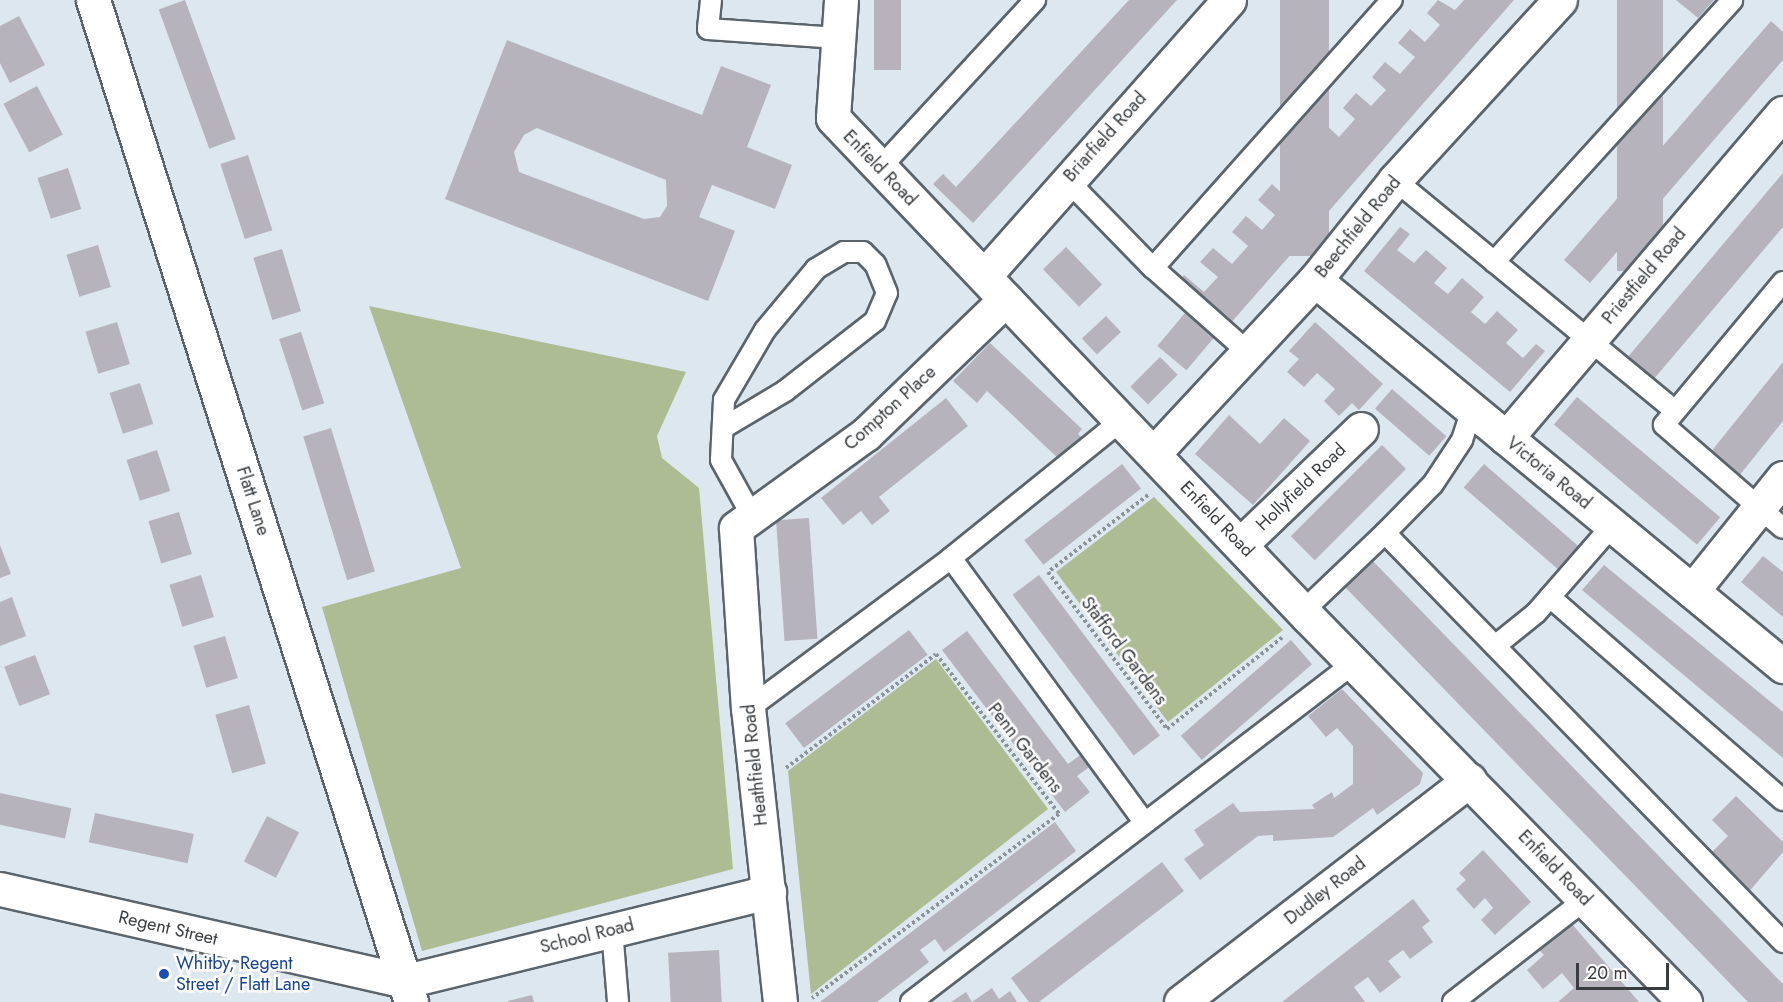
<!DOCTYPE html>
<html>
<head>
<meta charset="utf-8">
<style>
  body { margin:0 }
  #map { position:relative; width:1783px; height:1002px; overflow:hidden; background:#dde7ef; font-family:Jost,sans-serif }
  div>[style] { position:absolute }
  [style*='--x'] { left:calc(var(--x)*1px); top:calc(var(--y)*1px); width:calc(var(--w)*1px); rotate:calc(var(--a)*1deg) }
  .green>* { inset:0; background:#aebc94 }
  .building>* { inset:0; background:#b7b3bd; transform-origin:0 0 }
  .path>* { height:4px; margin-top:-2px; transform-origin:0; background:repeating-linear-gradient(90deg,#8c9399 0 3px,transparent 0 6px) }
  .roads { filter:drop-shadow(2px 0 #5b646b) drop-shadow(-2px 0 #5b646b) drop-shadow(0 2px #5b646b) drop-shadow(0 -2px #5b646b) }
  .lane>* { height:20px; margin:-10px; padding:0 10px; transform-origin:10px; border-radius:10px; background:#fff }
  .street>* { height:33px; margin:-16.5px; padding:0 16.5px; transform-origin:16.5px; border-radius:16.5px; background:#fff }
  .dots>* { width:16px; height:16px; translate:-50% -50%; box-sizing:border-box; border:3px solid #fff; border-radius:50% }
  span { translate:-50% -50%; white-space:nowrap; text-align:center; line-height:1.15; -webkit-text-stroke:5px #fff; paint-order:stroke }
  .street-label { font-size:18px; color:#393d40 }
  .transit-label { font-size:18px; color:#164399 }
  .left { translate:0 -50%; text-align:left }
  .scale { position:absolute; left:1576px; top:963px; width:93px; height:27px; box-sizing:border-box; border:3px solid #393d40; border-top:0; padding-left:8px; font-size:18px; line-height:21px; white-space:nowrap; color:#393d40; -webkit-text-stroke:4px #fff; paint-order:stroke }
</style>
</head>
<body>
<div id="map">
  <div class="green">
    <div style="clip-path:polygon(369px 306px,686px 372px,657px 436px,662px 458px,699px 488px,733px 869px,422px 951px,322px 607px,461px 568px)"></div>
    <div style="clip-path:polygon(1154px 497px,1283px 630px,1168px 722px,1056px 572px)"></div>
    <div style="clip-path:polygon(936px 659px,1048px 809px,811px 994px,788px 771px)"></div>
  </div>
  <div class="building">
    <div style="left:185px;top:0;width:148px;height:28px;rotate:70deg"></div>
    <div style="left:874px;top:0;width:27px;height:70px"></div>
    <div style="clip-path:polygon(1129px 0,1177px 0,973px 223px,933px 184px,943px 174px,956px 187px)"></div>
    <div style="left:1280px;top:0;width:49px;height:256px"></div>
    <div style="clip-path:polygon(1438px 0,1455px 10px,1464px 0,1514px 0,1229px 325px,1179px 282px,1184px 275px,1204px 292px,1218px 277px,1200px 262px,1213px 248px,1232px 264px,1248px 246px,1232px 232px,1246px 216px,1262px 230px,1275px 215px,1258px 200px,1272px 184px,1288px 199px,1301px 185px,1283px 169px,1298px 152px,1314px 167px,1329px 151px,1314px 138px,1326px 125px,1339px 137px,1355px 119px,1343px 108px,1356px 93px,1371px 106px,1386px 90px,1372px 77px,1385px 62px,1400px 74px,1415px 57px,1398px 43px,1410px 29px,1425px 42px,1440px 25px,1427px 13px)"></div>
    <div style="left:1617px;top:0;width:46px;height:271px"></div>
    <div style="clip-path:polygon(1676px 0,1714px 0,1698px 18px)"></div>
    <div style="clip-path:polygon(19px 16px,45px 65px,10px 83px,0 63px,0 26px)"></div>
    <div style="clip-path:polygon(1771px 21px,1783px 32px,1783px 60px,1590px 283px,1564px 260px)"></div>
    <div style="clip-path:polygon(evenodd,507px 40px,702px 115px,721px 66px,771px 85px,747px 147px,792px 165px,775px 209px,712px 185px,699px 217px,735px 231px,708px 301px,445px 199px,507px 40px,537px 128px,666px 180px,667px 206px,660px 217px,644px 219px,519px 172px,514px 152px,524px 135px,537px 128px)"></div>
    <div style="left:37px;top:86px;width:55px;height:38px;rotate:62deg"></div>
    <div style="left:248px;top:155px;width:79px;height:29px;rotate:72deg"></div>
    <div style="left:68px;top:168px;width:43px;height:32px;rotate:72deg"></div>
    <div style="clip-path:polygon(1783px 173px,1783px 227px,1653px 380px,1627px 358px)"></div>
    <div style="clip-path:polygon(1400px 227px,1410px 234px,1397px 250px,1414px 263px,1426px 250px,1447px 268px,1434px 283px,1448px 294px,1462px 278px,1484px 297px,1471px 312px,1485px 324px,1497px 311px,1518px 330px,1506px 343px,1515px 351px,1523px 358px,1536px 344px,1545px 351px,1510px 392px,1364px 271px)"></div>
    <div style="left:98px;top:245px;width:44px;height:33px;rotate:73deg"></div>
    <div style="left:1066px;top:247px;width:52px;height:32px;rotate:46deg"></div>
    <div style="left:282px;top:249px;width:65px;height:30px;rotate:73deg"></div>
    <div style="left:1185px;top:313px;width:38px;height:43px;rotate:40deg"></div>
    <div style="left:1106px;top:316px;width:22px;height:33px;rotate:47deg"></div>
    <div style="left:117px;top:322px;width:44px;height:33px;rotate:73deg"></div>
    <div style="clip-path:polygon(1315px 322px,1383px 384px,1359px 410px,1352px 403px,1339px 416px,1324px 401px,1335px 389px,1317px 373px,1304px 387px,1287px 372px,1299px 359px,1289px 351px)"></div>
    <div style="left:301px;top:332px;width:75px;height:23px;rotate:72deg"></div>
    <div style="clip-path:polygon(990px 343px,1082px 429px,1078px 434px,1083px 439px,1061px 461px,987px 391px,977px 403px,953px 381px)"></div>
    <div style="left:1160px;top:357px;width:25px;height:42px;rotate:45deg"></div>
    <div style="clip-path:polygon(1783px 362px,1783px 421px,1739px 476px,1710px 453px)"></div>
    <div style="left:140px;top:383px;width:43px;height:32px;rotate:72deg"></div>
    <div style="left:1392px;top:389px;width:72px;height:26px;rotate:41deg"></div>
    <div style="left:1577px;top:397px;width:187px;height:36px;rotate:40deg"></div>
    <div style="clip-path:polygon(946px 398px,968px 426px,879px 497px,890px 511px,872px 525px,861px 511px,843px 525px,821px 498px)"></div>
    <div style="clip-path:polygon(1229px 415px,1260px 444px,1284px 418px,1310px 441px,1253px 505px,1195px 454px)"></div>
    <div style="left:331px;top:428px;width:150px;height:29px;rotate:73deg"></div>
    <div style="left:1382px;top:445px;width:34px;height:129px;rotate:45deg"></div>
    <div style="left:157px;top:450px;width:43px;height:32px;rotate:72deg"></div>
    <div style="left:1122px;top:464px;width:31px;height:124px;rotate:52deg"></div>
    <div style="left:1484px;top:464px;width:128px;height:31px;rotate:41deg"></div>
    <div style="left:179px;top:512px;width:44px;height:32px;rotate:73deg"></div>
    <div style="left:809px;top:518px;width:121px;height:33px;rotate:86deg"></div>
    <div style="clip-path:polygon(0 545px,11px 574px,0 578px)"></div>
    <div style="clip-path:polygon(1763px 556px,1783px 572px,1783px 617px,1741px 582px)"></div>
    <div style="clip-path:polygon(1369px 557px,1783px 984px,1783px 1002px,1748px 1002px,1342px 584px)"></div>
    <div style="clip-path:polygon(1604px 565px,1783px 712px,1783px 758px,1582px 590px)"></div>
    <div style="left:201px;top:575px;width:44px;height:33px;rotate:73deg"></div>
    <div style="left:1039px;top:575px;width:201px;height:33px;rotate:53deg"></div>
    <div style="clip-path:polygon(12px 597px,26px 636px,0 646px,0 602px)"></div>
    <div style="left:909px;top:630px;width:31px;height:155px;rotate:53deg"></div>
    <div style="clip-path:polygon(967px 631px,1068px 764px,1083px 753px,1092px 765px,1077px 776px,1090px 792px,1065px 812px,942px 650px)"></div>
    <div style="left:225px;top:636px;width:44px;height:33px;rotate:73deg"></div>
    <div style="left:1291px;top:640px;width:32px;height:146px;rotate:49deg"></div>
    <div style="left:35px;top:655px;width:42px;height:33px;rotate:69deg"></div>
    <div style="clip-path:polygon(1342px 689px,1423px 773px,1420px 784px,1377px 815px,1373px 808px,1333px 837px,1273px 841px,1273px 835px,1258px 836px,1200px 880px,1184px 859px,1204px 845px,1194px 830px,1233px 803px,1240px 812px,1315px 809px,1312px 805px,1332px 792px,1334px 798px,1353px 784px,1353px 746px,1337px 728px,1326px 737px,1308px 716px)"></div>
    <div style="left:249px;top:705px;width:61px;height:35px;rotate:74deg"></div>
    <div style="left:0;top:793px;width:73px;height:31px;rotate:12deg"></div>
    <div style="clip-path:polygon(1736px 796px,1783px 842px,1783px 852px,1747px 894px,1709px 855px,1728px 836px,1712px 820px)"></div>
    <div style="left:95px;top:813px;width:101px;height:30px;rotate:12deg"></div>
    <div style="left:267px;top:816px;width:36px;height:51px;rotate:27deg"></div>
    <div style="clip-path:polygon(1055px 822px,1076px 851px,978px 926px,944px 952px,935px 939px,920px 950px,929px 962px,877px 1002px,820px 1002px)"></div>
    <div style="clip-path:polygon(1483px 850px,1531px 902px,1495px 935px,1481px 920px,1493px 908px,1485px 898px,1474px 909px,1456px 889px,1466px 880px,1459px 873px)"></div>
    <div style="clip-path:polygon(1162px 862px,1184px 891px,1039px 1002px,1029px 1002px,1011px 978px)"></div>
    <div style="clip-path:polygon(1413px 899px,1430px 921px,1422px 927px,1433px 942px,1410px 959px,1403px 950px,1388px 961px,1401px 977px,1380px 993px,1368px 977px,1354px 987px,1365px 1002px,1282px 1002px)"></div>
    <div style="clip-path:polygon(1571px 923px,1639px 1002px,1558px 1002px,1574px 988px,1562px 973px,1543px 989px,1527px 970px,1544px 955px,1539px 950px)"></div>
    <div style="left:719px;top:950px;width:52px;height:51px;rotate:87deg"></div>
    <div style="clip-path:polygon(992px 988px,999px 999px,1010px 991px,1017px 1002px,951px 1002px,966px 992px,972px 1002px)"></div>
    <div style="clip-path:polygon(532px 995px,534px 1002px,508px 1002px,508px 1001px)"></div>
  </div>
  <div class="path">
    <div style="--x:1148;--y:495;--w:126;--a:142.4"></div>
    <div style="--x:1048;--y:572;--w:197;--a:52.8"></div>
    <div style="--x:1167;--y:729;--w:149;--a:-38.5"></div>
    <div style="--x:786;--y:768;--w:188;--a:-37.2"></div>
    <div style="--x:936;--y:654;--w:202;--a:52.4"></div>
    <div style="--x:1059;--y:814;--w:308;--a:143.3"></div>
  </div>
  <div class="roads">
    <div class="lane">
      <div style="--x:711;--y:0;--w:29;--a:96"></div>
      <div style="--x:708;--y:29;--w:130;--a:4"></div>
      <div style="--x:880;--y:168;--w:229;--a:-47.3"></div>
      <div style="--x:1066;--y:179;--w:124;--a:45.7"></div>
      <div style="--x:1395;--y:180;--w:363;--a:39.5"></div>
      <div style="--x:1494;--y:262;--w:354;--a:-47.7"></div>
      <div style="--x:1783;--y:282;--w:186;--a:129.8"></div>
      <div style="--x:1664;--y:425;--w:157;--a:40.9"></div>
      <div style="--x:1248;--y:352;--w:127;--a:-138.5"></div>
      <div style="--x:1153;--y:268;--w:359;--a:-48.3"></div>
      <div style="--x:723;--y:428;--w:72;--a:-30.8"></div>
      <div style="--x:785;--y:391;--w:114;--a:-37.9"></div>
      <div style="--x:875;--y:321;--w:30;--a:-67"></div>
      <div style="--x:887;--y:293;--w:31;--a:-112"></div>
      <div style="--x:875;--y:264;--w:17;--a:-135"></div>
      <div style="--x:863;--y:252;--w:19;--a:180"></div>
      <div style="--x:844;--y:252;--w:33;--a:149"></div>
      <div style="--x:816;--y:269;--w:80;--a:129.9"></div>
      <div style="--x:765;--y:330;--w:81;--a:120.4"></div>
      <div style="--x:724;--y:400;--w:60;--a:92.9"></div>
      <div style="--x:721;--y:460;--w:64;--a:61"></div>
      <div style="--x:1385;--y:533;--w:69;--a:-45.6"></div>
      <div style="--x:1433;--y:484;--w:53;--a:-56.6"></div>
      <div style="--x:1462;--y:440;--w:32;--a:-72"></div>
      <div style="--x:951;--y:558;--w:220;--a:-38.9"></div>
      <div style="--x:1550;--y:597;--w:309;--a:41.1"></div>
      <div style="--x:1303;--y:611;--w:113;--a:-43.6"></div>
      <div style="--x:1385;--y:533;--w:571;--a:45.78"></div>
      <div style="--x:1495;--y:646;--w:53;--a:-38.8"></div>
      <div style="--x:1536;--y:613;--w:116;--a:-48.9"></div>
      <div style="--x:748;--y:709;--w:253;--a:-36.6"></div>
      <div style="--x:951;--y:558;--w:327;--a:53.8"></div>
      <div style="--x:612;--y:930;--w:72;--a:85.2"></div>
      <div style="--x:911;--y:1002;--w:558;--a:-37.42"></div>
      <div style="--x:1453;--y:1002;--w:168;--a:-37.8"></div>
    </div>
    <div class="street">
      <div style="--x:93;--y:0;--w:1051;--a:72.39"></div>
      <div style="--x:841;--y:0;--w:118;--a:93.9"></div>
      <div style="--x:833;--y:118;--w:689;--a:46.41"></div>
      <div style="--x:1308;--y:617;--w:539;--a:45.6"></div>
      <div style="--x:984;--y:276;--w:369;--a:-48.4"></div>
      <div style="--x:1315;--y:280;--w:607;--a:39.52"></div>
      <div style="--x:1506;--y:438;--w:427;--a:-49.6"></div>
      <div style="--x:1154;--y:453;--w:236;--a:-47.1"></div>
      <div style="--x:1315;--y:280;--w:128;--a:-51.3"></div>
      <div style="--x:1395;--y:180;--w:244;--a:-47.5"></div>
      <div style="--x:1241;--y:544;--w:166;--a:-43.8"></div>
      <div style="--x:1692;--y:591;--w:145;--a:-51.2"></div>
      <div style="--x:0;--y:889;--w:416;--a:12.8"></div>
      <div style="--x:406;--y:981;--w:374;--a:-13.8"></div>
      <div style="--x:780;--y:1002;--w:295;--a:-96.2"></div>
      <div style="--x:748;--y:709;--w:181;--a:-93.8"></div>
      <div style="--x:736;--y:528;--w:160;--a:-35.9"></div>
      <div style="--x:866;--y:434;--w:194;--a:-44"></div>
      <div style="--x:1181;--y:1002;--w:364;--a:-37.6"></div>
    </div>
  </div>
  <div class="dots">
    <div style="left:164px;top:974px;background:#1a4fb4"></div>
  </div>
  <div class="street-label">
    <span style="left:1105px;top:137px;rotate:-48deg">Briarfield Road</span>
    <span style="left:880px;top:168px;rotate:46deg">Enfield Road</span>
    <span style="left:1358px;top:227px;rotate:-51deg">Beechfield Road</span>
    <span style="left:1644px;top:276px;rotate:-50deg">Priestfield Road</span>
    <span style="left:890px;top:408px;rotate:-42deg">Compton Place</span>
    <span style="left:1549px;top:473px;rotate:39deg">Victoria Road</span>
    <span style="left:1301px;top:487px;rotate:-44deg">Hollyfield Road</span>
    <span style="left:253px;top:501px;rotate:72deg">Flatt Lane</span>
    <span style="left:1217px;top:519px;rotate:46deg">Enfield Road</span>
    <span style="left:1124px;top:651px;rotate:53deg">Stafford Gardens</span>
    <span style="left:1025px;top:748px;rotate:52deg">Penn Gardens</span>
    <span style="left:755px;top:765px;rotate:-96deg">Heathfield Road</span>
    <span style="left:1555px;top:868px;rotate:46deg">Enfield Road</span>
    <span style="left:1325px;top:891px;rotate:-38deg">Dudley Road</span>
    <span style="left:168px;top:928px;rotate:13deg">Regent Street</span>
    <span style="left:587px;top:936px;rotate:-14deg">School Road</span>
  </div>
  <div class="transit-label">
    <span class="left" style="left:176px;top:974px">Whitby, Regent<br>Street / Flatt Lane</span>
  </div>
  <div class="scale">20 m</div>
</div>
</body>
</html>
